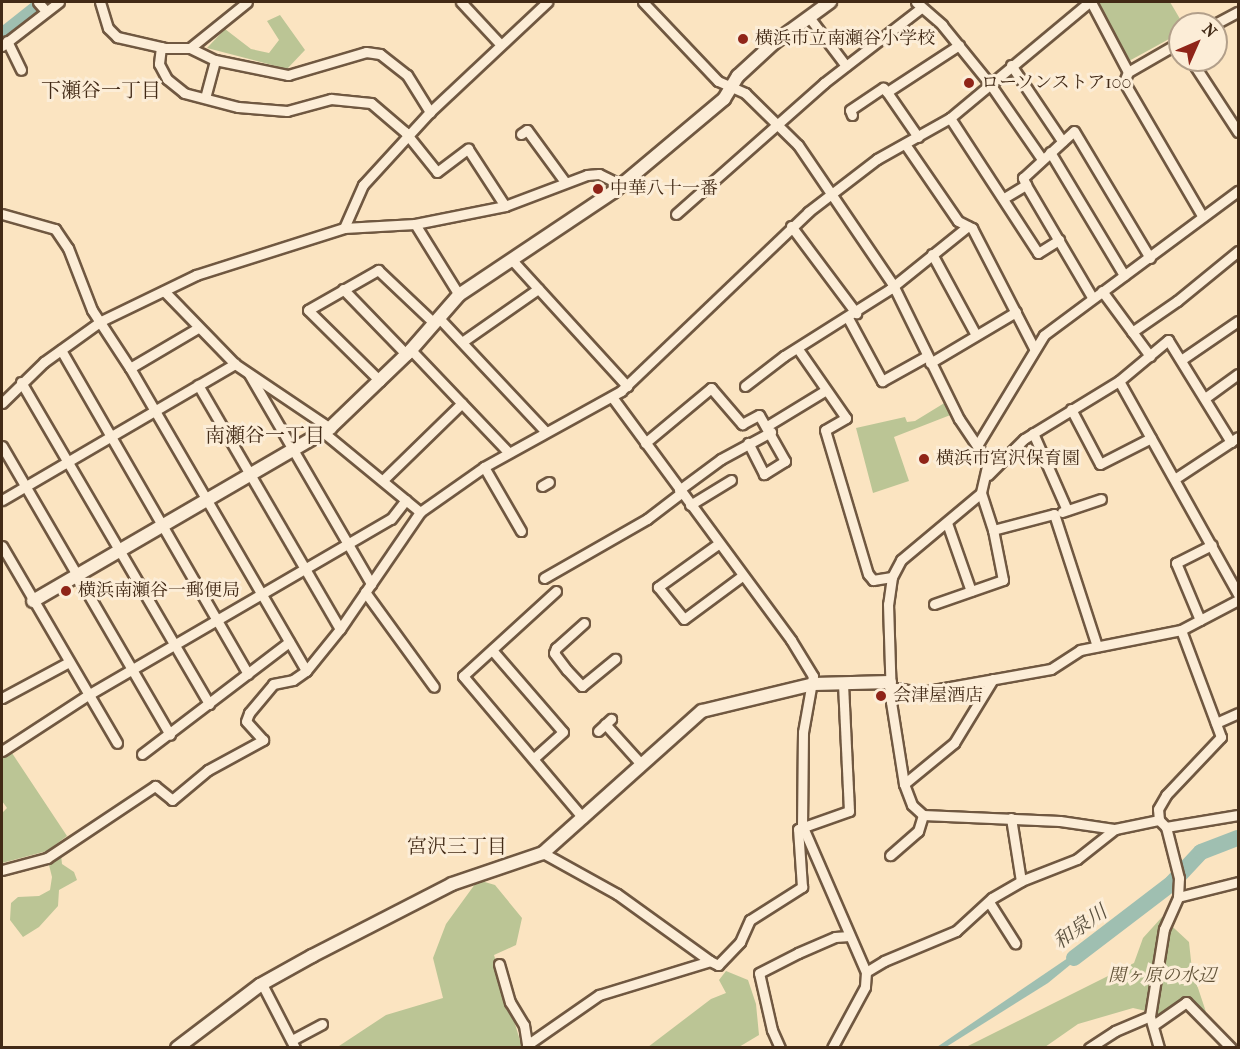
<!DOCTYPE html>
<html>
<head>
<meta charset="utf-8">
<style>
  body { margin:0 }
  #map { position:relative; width:1240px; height:1049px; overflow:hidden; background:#fbe4c1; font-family:"IM FELL French Canon","Noto Serif JP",serif }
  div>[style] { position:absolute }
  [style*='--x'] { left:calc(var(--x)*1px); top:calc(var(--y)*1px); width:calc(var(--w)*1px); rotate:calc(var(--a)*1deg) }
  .green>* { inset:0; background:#bbc595 }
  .water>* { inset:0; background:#9fbfb1 }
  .river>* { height:16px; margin:-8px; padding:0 8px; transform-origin:8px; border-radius:8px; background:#9fbfb1 }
  .roads { filter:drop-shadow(2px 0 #705841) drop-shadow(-2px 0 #705841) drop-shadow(0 2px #705841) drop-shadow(0 -2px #705841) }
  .minor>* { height:9px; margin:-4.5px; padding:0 4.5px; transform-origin:4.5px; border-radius:4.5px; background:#fcedd7 }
  .tertiary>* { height:12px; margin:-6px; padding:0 6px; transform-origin:6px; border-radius:6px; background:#fcedd7 }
  .dots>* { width:16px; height:16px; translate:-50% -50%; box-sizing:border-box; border:3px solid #fcedd7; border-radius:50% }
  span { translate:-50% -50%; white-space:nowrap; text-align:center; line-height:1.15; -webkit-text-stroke:6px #fcedd7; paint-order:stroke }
  .poi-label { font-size:18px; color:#422a16 }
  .left { translate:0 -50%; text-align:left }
  .park-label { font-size:18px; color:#605136; font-style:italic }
  .neighbourhood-label { font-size:20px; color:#422a16 }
  .water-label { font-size:20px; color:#594f3d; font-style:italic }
  .frame { position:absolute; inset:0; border:3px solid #422a16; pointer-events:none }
  .north { position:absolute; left:1168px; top:12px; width:60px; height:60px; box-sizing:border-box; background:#fcedd7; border:2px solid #b29f8a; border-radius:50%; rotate:45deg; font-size:16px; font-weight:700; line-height:24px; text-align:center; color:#422a16 }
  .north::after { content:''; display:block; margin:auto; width:21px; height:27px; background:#8f2418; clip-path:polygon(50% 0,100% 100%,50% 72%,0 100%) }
</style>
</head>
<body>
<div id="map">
  <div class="green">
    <div style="clip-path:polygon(1102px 2px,1170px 2px,1183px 24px,1180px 33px,1129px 61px,1097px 4px)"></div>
    <div style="clip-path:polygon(280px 15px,305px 50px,287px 69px,207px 48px,225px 29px,251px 49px,269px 53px,279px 40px,267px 21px)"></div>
    <div style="clip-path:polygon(946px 402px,953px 414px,894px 437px,909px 481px,873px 493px,856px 428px,905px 417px,907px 422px,915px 421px)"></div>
    <div style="clip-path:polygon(10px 750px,67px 836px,47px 851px,2px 863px,2px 813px,7px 808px,2px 801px,2px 756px)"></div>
    <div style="clip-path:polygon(61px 855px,62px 864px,74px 872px,77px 880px,59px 890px,58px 906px,39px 927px,23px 937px,10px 920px,11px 903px,18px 897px,39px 896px,50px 890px,52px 877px,48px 861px)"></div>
    <div style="clip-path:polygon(478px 880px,495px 885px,522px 918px,516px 945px,494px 955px,522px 1047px,336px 1048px,386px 1015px,443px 998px,433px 958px,446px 924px)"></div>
    <div style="clip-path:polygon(1162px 917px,1189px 942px,1192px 970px,1206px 1012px,1185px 999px,1159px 1014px,1133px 1008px,1078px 1024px,1045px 1047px,964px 1048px,1134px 963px,1143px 938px)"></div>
    <div style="clip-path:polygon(726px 971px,748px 980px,756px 1004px,759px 1035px,739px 1047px,648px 1047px,711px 999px,726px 993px,719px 980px)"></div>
  </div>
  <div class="water">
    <div style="clip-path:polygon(1090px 943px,1081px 956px,1048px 983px,946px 1047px,937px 1047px)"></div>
  </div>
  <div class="river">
    <div style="--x:2;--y:36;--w:55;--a:-38.3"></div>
    <div style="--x:1074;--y:958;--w:123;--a:-37.4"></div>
    <div style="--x:1172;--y:883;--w:42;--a:-46.9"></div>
    <div style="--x:1201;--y:852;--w:40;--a:-21"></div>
  </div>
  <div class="roads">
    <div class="minor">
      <div style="--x:38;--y:2;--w:9;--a:49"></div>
      <div style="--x:100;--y:2;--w:27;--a:73"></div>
      <div style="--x:108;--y:28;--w:13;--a:45"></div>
      <div style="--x:117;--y:37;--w:49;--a:12.9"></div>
      <div style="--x:165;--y:48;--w:25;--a:0"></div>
      <div style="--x:190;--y:48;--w:73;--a:-38.9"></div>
      <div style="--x:461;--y:2;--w:57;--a:47.1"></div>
      <div style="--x:643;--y:2;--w:109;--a:46.5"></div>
      <div style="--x:718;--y:81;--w:30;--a:24"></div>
      <div style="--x:745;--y:93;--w:74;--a:44.5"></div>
      <div style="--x:798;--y:145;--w:169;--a:55.8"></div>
      <div style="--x:893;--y:285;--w:149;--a:63.8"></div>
      <div style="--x:959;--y:419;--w:52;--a:56"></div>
      <div style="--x:988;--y:462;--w:32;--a:103"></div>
      <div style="--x:981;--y:493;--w:104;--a:140.1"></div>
      <div style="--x:901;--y:560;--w:19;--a:118"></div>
      <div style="--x:892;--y:577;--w:27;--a:98"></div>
      <div style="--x:888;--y:604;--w:98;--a:88.2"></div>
      <div style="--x:891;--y:702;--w:83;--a:81"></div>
      <div style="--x:904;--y:784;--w:22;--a:69"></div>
      <div style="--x:912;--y:805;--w:15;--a:42"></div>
      <div style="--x:923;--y:815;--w:17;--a:107"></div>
      <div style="--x:918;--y:831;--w:37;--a:139"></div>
      <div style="--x:916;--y:2;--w:35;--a:41"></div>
      <div style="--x:942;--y:25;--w:76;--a:50.9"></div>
      <div style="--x:990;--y:84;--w:91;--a:55.3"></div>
      <div style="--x:1091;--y:2;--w:79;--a:62.1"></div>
      <div style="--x:1128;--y:72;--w:11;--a:112"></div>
      <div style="--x:1124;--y:82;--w:156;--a:59.7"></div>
      <div style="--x:809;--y:17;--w:61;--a:52.9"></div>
      <div style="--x:1215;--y:24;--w:26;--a:-28"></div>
      <div style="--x:7;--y:41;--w:32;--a:64"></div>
      <div style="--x:2;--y:46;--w:72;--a:-37.7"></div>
      <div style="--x:161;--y:47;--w:17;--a:97"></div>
      <div style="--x:159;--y:64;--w:17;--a:62"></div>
      <div style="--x:167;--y:79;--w:22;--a:39"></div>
      <div style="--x:184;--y:93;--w:56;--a:14.5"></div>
      <div style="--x:238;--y:107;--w:49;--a:4.7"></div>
      <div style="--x:287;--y:111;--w:46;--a:-15.3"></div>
      <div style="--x:331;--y:99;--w:40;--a:5.7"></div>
      <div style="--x:371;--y:103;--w:45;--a:40.5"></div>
      <div style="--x:405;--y:132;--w:51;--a:51.3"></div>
      <div style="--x:437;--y:172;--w:39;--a:-37"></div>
      <div style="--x:468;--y:149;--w:68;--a:57"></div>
      <div style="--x:190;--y:48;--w:28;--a:26"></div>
      <div style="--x:215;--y:60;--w:75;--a:11.6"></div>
      <div style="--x:288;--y:75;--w:81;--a:-16.4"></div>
      <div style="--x:366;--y:52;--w:14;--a:8"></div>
      <div style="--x:380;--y:54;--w:34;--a:38"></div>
      <div style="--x:407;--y:75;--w:44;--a:58.1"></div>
      <div style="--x:1191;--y:60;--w:86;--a:56.9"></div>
      <div style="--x:1011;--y:65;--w:92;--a:56.1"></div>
      <div style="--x:1128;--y:72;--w:60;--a:-30"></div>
      <div style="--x:205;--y:98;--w:39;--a:-75"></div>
      <div style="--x:852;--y:115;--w:5;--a:-112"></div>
      <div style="--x:850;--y:110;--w:40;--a:-34"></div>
      <div style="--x:883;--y:88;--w:6;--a:45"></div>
      <div style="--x:950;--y:118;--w:161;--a:56.9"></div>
      <div style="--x:1038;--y:253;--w:25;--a:-32"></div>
      <div style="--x:521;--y:134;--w:7;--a:-34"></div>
      <div style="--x:527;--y:130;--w:64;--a:53.8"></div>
      <div style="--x:918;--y:137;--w:55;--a:-124.6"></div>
      <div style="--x:887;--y:92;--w:86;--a:-33.1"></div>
      <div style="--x:905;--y:144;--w:93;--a:55.5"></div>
      <div style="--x:958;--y:221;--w:16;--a:27"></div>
      <div style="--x:972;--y:228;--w:135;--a:62.7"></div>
      <div style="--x:1050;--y:152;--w:144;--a:59"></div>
      <div style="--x:1026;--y:185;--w:130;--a:59.5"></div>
      <div style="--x:1004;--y:198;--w:26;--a:-31"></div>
      <div style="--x:1026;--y:185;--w:8;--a:-113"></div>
      <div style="--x:1023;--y:178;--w:69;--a:-42.7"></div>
      <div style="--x:1074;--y:131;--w:148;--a:59.1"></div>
      <div style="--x:2;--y:214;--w:55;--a:15.8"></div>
      <div style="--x:55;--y:229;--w:23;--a:56"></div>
      <div style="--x:68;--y:248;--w:66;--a:68.8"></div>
      <div style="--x:92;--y:310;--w:69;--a:56.8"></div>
      <div style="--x:130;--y:368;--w:350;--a:59.8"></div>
      <div style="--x:676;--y:214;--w:198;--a:-41.5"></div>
      <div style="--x:824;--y:83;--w:123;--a:-37.7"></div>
      <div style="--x:415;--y:224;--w:84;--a:58.2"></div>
      <div style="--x:791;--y:226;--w:109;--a:53.2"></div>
      <div style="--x:344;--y:228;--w:47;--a:-66.2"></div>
      <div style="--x:363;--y:185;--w:99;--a:-47.5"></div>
      <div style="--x:430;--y:112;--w:161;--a:-43.2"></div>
      <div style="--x:932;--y:254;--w:92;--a:61.5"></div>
      <div style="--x:512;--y:260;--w:171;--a:47.6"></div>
      <div style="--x:343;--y:289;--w:92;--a:45.9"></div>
      <div style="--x:164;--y:291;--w:102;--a:45.8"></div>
      <div style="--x:235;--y:364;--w:115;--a:34"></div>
      <div style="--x:1102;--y:291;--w:81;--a:53.6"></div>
      <div style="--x:438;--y:317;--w:156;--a:46.8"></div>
      <div style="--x:848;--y:318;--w:72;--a:61.6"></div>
      <div style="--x:882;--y:381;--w:51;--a:-29.1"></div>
      <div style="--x:1132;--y:332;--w:55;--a:-34.6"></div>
      <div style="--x:1177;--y:301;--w:79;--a:-39.3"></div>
      <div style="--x:462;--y:342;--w:93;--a:-34.9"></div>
      <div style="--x:798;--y:349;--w:84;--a:55.2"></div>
      <div style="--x:846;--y:418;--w:24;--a:150"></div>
      <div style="--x:825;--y:430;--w:150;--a:73.4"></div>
      <div style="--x:868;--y:574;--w:8;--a:50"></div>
      <div style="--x:873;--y:580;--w:19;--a:-9"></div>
      <div style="--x:61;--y:350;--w:374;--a:60"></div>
      <div style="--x:411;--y:350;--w:141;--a:46.4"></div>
      <div style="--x:1181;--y:360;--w:69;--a:-34.4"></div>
      <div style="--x:930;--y:363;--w:100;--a:-30.7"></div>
      <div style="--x:130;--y:368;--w:79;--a:-30.5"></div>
      <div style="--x:249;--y:374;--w:243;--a:59.8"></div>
      <div style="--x:380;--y:381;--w:101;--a:-135.4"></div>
      <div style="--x:308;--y:310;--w:81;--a:-29.7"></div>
      <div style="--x:378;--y:270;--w:77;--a:43.4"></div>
      <div style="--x:1119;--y:381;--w:244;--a:60.8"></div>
      <div style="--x:21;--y:382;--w:373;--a:59.7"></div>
      <div style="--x:198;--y:385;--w:282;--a:59.8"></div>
      <div style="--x:745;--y:386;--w:49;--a:-37.6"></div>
      <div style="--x:784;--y:356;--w:125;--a:-32.3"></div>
      <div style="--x:890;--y:289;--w:100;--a:-38.9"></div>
      <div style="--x:612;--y:397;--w:302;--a:53.6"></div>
      <div style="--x:791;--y:640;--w:42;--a:58.6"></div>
      <div style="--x:813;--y:676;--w:57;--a:100.1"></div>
      <div style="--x:803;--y:732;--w:93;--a:90.6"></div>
      <div style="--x:802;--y:825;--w:160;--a:66.5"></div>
      <div style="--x:866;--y:972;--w:15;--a:94"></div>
      <div style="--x:865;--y:987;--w:69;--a:118.4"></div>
      <div style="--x:1205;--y:398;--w:41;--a:-36"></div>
      <div style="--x:2;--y:403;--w:59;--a:-44.3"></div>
      <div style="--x:44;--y:362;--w:70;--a:-35.7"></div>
      <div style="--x:101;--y:321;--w:106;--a:-25.8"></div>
      <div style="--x:196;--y:275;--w:155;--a:-17.6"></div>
      <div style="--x:344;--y:228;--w:71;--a:-3.2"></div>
      <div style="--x:415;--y:224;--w:92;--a:-11.3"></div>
      <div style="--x:505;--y:206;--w:88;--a:-20.7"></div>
      <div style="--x:587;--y:175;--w:12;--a:-5"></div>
      <div style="--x:599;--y:174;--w:25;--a:26"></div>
      <div style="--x:1071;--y:409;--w:62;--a:62.2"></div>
      <div style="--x:1100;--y:464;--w:57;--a:-27"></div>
      <div style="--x:767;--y:426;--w:69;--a:-31.4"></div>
      <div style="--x:323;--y:432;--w:126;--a:39.5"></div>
      <div style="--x:1033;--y:433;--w:84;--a:66.2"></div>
      <div style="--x:645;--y:443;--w:86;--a:-39.8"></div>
      <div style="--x:711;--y:388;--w:48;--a:49.3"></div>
      <div style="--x:742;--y:424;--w:19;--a:-28"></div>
      <div style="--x:759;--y:415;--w:53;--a:60.5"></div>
      <div style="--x:785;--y:461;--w:25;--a:148"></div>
      <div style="--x:764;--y:474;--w:35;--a:-117"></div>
      <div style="--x:978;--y:444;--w:127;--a:-58.8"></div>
      <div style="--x:1044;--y:335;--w:242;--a:-36.6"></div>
      <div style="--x:2;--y:446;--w:334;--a:59.8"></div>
      <div style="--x:484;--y:467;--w:74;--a:60"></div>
      <div style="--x:988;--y:475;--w:51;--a:-45"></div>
      <div style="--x:1024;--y:439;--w:111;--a:-31.4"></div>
      <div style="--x:1119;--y:381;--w:64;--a:-39.9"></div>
      <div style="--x:1168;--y:340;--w:120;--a:58.3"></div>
      <div style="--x:1176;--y:478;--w:74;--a:-33.5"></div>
      <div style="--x:383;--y:480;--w:110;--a:-44.3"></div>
      <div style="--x:542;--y:486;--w:8;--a:-30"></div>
      <div style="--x:679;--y:490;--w:52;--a:-36.4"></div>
      <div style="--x:721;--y:459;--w:57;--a:-28.4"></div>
      <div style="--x:981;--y:493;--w:39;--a:72"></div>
      <div style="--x:993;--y:530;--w:63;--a:-14.7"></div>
      <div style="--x:1054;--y:514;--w:139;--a:72"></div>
      <div style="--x:2;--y:500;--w:270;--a:-30.3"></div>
      <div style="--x:690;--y:505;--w:48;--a:-31.4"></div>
      <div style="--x:1062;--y:512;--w:41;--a:-18.4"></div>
      <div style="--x:947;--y:523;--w:72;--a:70.6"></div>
      <div style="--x:718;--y:544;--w:74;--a:144.4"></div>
      <div style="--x:658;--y:587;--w:41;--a:50.9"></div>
      <div style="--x:684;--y:619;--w:72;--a:-36.6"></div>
      <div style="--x:2;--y:546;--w:228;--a:59.7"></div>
      <div style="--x:544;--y:578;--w:119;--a:-29.8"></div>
      <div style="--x:647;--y:519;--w:43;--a:-37.4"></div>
      <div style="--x:556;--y:591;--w:126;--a:137.6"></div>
      <div style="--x:463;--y:676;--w:186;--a:49.8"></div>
      <div style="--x:365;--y:592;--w:117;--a:54"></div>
      <div style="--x:934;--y:604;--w:73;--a:-19.2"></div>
      <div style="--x:1003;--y:580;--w:51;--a:-101.3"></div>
      <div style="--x:1200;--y:620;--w:62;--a:-112.8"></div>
      <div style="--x:1176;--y:563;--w:40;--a:-26.6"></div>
      <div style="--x:584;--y:623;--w:38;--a:138"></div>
      <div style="--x:556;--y:648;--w:5;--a:112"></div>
      <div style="--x:554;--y:653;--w:21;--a:53"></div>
      <div style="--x:567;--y:670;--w:22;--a:47"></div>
      <div style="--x:582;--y:686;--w:43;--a:-39.3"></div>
      <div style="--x:492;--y:650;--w:108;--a:49.1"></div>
      <div style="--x:563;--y:732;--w:39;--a:138"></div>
      <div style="--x:889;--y:687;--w:33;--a:9"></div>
      <div style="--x:922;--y:692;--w:131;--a:-10.1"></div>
      <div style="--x:1051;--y:669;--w:35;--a:-33"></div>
      <div style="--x:1080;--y:650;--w:103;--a:-11.2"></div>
      <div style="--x:1181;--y:630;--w:64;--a:-27.8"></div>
      <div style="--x:2;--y:698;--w:76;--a:-28.2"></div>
      <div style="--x:1216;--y:723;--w:24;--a:-24"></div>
      <div style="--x:605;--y:724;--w:54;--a:48"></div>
      <div style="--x:598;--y:731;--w:18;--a:-43"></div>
      <div style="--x:2;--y:751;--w:103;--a:-33.1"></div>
      <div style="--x:88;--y:695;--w:350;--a:-30.2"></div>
      <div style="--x:391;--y:519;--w:24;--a:-52"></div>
      <div style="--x:142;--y:754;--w:185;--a:-37.3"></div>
      <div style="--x:904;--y:784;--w:65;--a:-39.4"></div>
      <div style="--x:954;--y:743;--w:75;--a:-58.6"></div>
      <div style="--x:923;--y:815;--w:137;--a:2.5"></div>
      <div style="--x:1060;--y:821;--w:56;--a:8.3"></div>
      <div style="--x:1115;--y:829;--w:45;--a:-11.6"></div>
      <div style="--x:1159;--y:820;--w:10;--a:45"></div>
      <div style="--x:1011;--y:818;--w:64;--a:81"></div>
      <div style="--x:1159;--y:820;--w:11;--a:-95"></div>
      <div style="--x:1158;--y:809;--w:16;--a:-60"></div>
      <div style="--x:1166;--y:795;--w:80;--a:-46.5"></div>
      <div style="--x:1221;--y:737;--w:114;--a:-110.5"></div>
      <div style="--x:2;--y:870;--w:47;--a:-14.9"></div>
      <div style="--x:47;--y:858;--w:130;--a:-33.7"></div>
      <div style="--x:155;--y:786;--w:22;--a:39"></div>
      <div style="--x:172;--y:800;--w:47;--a:-39.8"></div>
      <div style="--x:208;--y:770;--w:63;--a:-28.6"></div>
      <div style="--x:263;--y:740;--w:25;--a:-132"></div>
      <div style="--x:246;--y:721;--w:9;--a:-69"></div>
      <div style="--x:249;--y:713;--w:38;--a:-50"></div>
      <div style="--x:273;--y:684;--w:20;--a:-11"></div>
      <div style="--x:293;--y:680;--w:16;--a:-35"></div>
      <div style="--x:306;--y:671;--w:54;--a:-51"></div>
      <div style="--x:340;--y:629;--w:142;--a:-55.6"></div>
      <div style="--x:420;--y:512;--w:78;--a:-35.1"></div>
      <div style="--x:484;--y:467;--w:157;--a:-29"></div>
      <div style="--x:621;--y:391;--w:259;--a:-43.7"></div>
      <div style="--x:808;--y:212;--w:87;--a:-37.5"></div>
      <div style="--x:877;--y:159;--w:84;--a:-29.3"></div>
      <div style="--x:950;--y:118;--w:181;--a:-39.8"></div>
      <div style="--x:1178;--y:897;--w:62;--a:-14"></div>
      <div style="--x:989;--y:902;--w:49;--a:57.6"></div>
      <div style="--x:710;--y:961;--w:9;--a:27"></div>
      <div style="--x:718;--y:965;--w:32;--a:-46"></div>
      <div style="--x:740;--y:942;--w:24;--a:-66"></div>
      <div style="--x:750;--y:920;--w:62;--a:-32.4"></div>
      <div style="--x:802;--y:887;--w:58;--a:-93.9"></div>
      <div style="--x:798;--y:829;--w:54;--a:-19.4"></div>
      <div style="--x:849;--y:811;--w:129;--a:-92.7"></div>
      <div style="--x:499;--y:964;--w:40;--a:74"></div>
      <div style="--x:510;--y:1002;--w:27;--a:59"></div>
      <div style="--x:524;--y:1025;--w:20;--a:81"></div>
      <div style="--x:527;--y:1045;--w:88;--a:-34.8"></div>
      <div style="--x:599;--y:995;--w:116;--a:-17"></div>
      <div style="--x:710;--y:961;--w:115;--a:-144.2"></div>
      <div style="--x:617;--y:894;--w:85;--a:-151"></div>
      <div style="--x:866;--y:972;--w:21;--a:-31"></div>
      <div style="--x:884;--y:961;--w:78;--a:-22.6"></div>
      <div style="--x:956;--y:931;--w:49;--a:-42.5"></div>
      <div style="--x:992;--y:898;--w:34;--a:-30"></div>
      <div style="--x:1021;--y:881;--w:60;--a:-21.4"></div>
      <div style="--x:1077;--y:859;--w:48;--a:-38.3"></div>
      <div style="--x:262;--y:984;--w:72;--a:62.7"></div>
      <div style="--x:1155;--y:1024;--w:38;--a:-35"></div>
      <div style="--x:1186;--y:1002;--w:64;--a:45.6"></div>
      <div style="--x:292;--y:1040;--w:34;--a:-28"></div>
      <div style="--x:780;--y:1048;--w:20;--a:-114"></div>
      <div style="--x:772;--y:1030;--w:58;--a:-102.8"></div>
      <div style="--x:759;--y:973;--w:44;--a:-27.1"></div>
      <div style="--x:798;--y:953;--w:40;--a:-23.4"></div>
      <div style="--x:835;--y:937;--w:14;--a:-4"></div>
      <div style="--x:1089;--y:1048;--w:31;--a:-33"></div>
      <div style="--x:1115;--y:1031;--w:38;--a:-23"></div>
      <div style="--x:1159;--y:1048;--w:33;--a:-106"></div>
      <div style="--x:1150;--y:1016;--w:88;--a:-80.9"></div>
      <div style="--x:1164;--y:929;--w:35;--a:-66"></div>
      <div style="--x:1178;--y:897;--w:19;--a:-87"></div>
      <div style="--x:1179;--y:878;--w:53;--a:-104.3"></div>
      <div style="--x:1166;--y:827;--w:73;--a:-9.5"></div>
    </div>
    <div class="tertiary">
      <div style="--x:33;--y:601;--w:344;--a:-30.2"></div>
      <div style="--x:330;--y:428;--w:112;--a:-43.9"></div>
      <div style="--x:411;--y:350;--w:73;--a:-48.9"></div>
      <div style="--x:459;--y:295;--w:185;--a:-33.8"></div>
      <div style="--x:613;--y:192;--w:145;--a:-40"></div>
      <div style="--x:724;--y:99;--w:27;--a:-59"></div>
      <div style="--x:738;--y:76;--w:50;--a:-42.6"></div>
      <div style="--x:775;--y:42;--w:68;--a:-36"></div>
      <div style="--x:177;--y:1048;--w:104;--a:-37.2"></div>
      <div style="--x:260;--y:985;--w:60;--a:-29.1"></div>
      <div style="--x:312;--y:956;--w:157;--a:-27.2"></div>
      <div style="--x:452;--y:884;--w:96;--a:-18.8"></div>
      <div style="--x:543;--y:853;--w:213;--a:-41.8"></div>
      <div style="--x:702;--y:711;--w:115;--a:-13.6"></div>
      <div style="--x:814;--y:684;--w:76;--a:-1.5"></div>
    </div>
  </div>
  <div class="dots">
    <div style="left:743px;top:39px;background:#8f2418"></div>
    <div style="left:969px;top:83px;background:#8f2418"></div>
    <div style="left:598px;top:189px;background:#8f2418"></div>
    <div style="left:924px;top:459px;background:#8f2418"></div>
    <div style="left:66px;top:591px;background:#8f2418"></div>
    <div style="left:881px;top:696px;background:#8f2418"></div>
  </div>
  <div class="poi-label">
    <span class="left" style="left:755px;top:39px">横浜市立南瀬谷小学校</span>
    <span class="left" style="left:981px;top:83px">ローソンストア100</span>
    <span class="left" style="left:610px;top:189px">中華八十一番</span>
    <span class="left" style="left:936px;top:459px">横浜市宮沢保育園</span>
    <span class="left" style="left:78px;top:591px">横浜南瀬谷一郵便局</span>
    <span class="left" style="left:893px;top:696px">会津屋酒店</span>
  </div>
  <div class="park-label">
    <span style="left:1162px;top:976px">関ヶ原の水辺</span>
  </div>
  <div class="neighbourhood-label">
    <span style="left:101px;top:90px">下瀬谷一丁目</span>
    <span style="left:265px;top:435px">南瀬谷一丁目</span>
    <span style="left:457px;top:846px">宮沢三丁目</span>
  </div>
  <div class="water-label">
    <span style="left:1080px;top:927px;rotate:-35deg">和泉川</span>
  </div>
  <div class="frame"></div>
  <div class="north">N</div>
</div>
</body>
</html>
